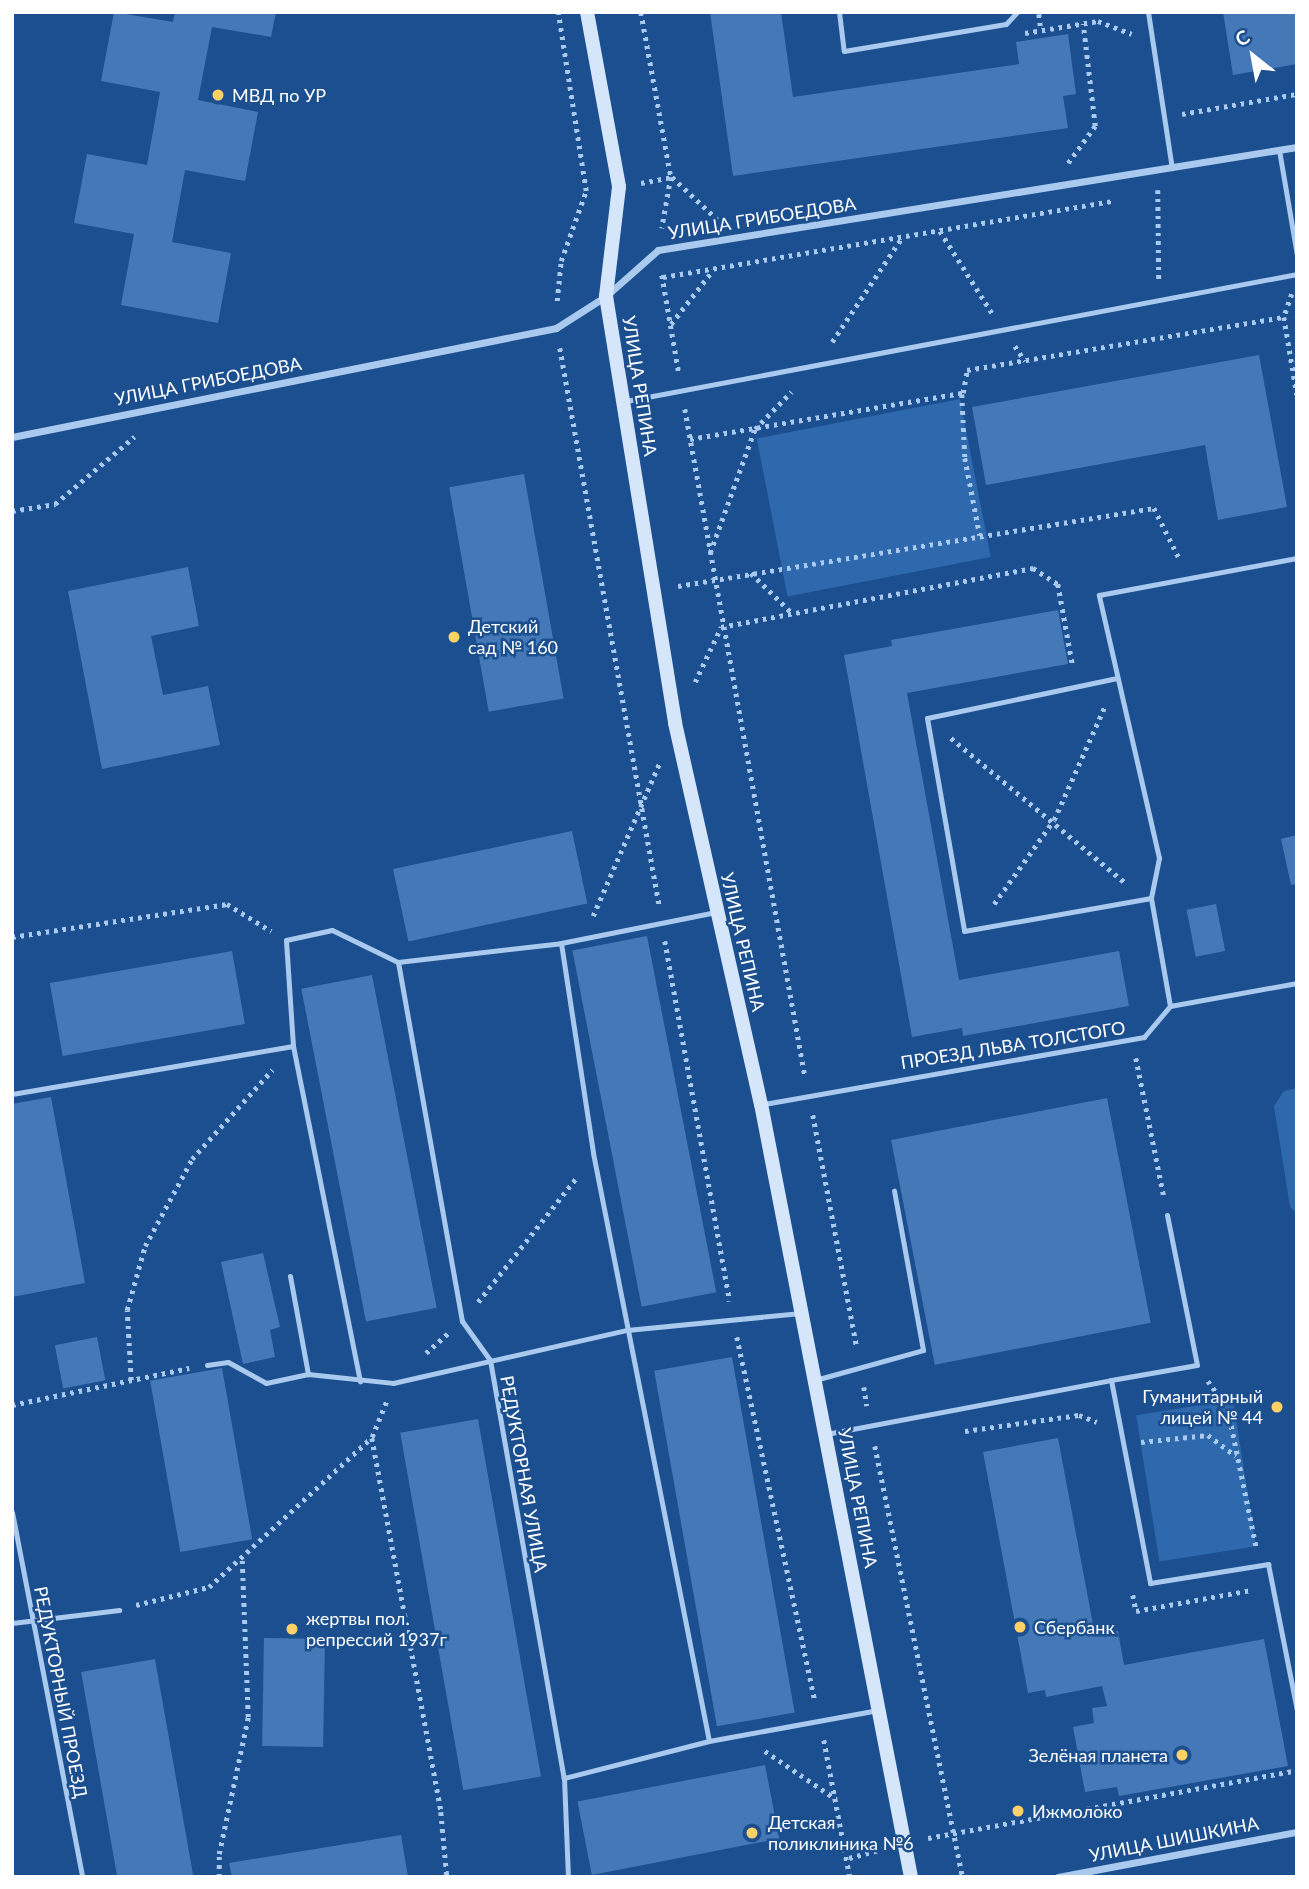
<!DOCTYPE html>
<html>
<head>
<meta charset="utf-8">
<style>
  body { margin:0 }
  #map { position:relative; width:1309px; height:1889px; overflow:hidden; background:#1b4f8f; font-family:Lato,sans-serif }
  div>[style] { position:absolute }
  [style*='--x'] { left:calc(var(--x)*1px); top:calc(var(--y)*1px); width:calc(var(--w)*1px); rotate:calc(var(--a)*1deg) }
  .green>* { inset:0; background:#2e69ad; transform-origin:0 0 }
  .building>* { inset:0; background:#4478b7; transform-origin:0 0 }
  .path>* { height:4.5px; margin-top:-2.25px; transform-origin:0; background:repeating-linear-gradient(90deg,#a9c9ee 0 3.5px,transparent 0 8.5px) }
  .lane>* { height:5px; margin:-2.5px; padding:0 2.5px; transform-origin:2.5px; border-radius:2.5px; background:#a9c9ee }
  .street>* { height:7px; margin:-3.5px; padding:0 3.5px; transform-origin:3.5px; border-radius:3.5px; background:#a9c9ee }
  .secondary>* { height:14px; margin:-7px; padding:0 7px; transform-origin:7px; border-radius:7px; background:#d6e6fa }
  .dots>* { width:19px; height:19px; translate:-50% -50%; box-sizing:border-box; border:4px solid #1b4f8f; border-radius:50% }
  span { translate:-50% -50%; white-space:nowrap; text-align:center; line-height:1.15; -webkit-text-stroke:5px #1b4f8f; paint-order:stroke }
  .poi-label { font-size:18px; color:#fff }
  .left { translate:0 -50%; text-align:left }
  .right { translate:-100% -50%; text-align:right }
  .street-label { font-size:18px; color:#fff }
  .frame { position:absolute; inset:0; border:14px solid #fff; pointer-events:none }
  .north { position:absolute; left:1218px; top:21px; width:70px; height:70px; -webkit-text-stroke:5px #1b4f8f; paint-order:stroke; rotate:329deg; font-size:19px; font-weight:700; line-height:28px; text-align:center; color:#fff }
  .north::after { content:''; display:block; margin:auto; width:24px; height:32px; background:#fff; clip-path:polygon(50% 0,100% 100%,50% 72%,0 100%) }
</style>
</head>
<body>
<div id="map">
  <div class="green">
    <div style="left:960px;top:399px;width:161px;height:207px;rotate:79deg"></div>
    <div style="clip-path:polygon(1297px 1088px,1297px 1213px,1290px 1207px,1274px 1106px,1284px 1091px)"></div>
    <div style="left:1233px;top:1400px;width:148px;height:98px;rotate:81deg"></div>
  </div>
  <div class="building">
    <div style="clip-path:polygon(114px 12px,173px 22px,175px 12px,276px 12px,271px 37px,212px 27px,198px 100px,258px 112px,245px 181px,185px 170px,172px 242px,231px 253px,218px 323px,121px 305px,134px 234px,74px 223px,87px 154px,147px 165px,160px 92px,101px 81px)"></div>
    <div style="clip-path:polygon(710px 12px,781px 12px,793px 97px,1019px 64px,1016px 42px,1068px 34px,1076px 94px,1063px 96px,1068px 128px,733px 176px)"></div>
    <div style="clip-path:polygon(1223px 12px,1297px 12px,1297px 64px,1233px 75px)"></div>
    <div style="clip-path:polygon(1259px 355px,1287px 507px,1218px 520px,1205px 445px,986px 485px,972px 407px)"></div>
    <div style="left:524px;top:474px;width:228px;height:76px;rotate:80deg"></div>
    <div style="clip-path:polygon(188px 567px,199px 626px,151px 636px,163px 695px,208px 686px,220px 745px,102px 769px,68px 591px)"></div>
    <div style="clip-path:polygon(1058px 610px,1068px 664px,907px 693px,959px 980px,1119px 951px,1129px 1006px,963px 1036px,962px 1028px,912px 1037px,844px 655px,892px 646px,891px 640px)"></div>
    <div style="left:572px;top:831px;width:74px;height:183px;rotate:78deg"></div>
    <div style="clip-path:polygon(1297px 835px,1297px 884px,1291px 885px,1281px 839px)"></div>
    <div style="left:1216px;top:904px;width:48px;height:30px;rotate:79deg"></div>
    <div style="left:647px;top:936px;width:363px;height:76px;rotate:79deg"></div>
    <div style="left:232px;top:951px;width:74px;height:185px;rotate:80deg"></div>
    <div style="left:372px;top:975px;width:339px;height:72px;rotate:79deg"></div>
    <div style="clip-path:polygon(51px 1097px,85px 1283px,12px 1297px,12px 1104px)"></div>
    <div style="left:1107px;top:1098px;width:229px;height:220px;rotate:79deg"></div>
    <div style="clip-path:polygon(263px 1253px,280px 1327px,270px 1330px,275px 1357px,243px 1364px,221px 1262px)"></div>
    <div style="left:97px;top:1337px;width:44px;height:43px;rotate:79deg"></div>
    <div style="left:732px;top:1357px;width:361px;height:79px;rotate:80deg"></div>
    <div style="left:222px;top:1368px;width:174px;height:73px;rotate:80deg"></div>
    <div style="left:478px;top:1419px;width:363px;height:79px;rotate:80deg"></div>
    <div style="clip-path:polygon(1058px 1438px,1095px 1635px,1118px 1631px,1124px 1665px,1264px 1639px,1288px 1766px,1119px 1796px,1117px 1787px,1085px 1792px,1073px 1727px,1094px 1723px,1092px 1708px,1107px 1706px,1102px 1686px,1046px 1697px,1045px 1690px,1028px 1693px,983px 1452px)"></div>
    <div style="left:264px;top:1638px;width:61px;height:108px;rotate:1deg"></div>
    <div style="left:155px;top:1659px;width:221px;height:75px;rotate:80deg"></div>
    <div style="left:765px;top:1765px;width:75px;height:191px;rotate:79deg"></div>
    <div style="clip-path:polygon(401px 1835px,408px 1877px,232px 1877px,229px 1863px)"></div>
  </div>
  <div class="path">
    <div style="--x:641;--y:12;--w:168;--a:79.7"></div>
    <div style="--x:671;--y:177;--w:52;--a:100"></div>
    <div style="--x:1039;--y:14;--w:16;--a:83"></div>
    <div style="--x:1025;--y:33;--w:74;--a:-9.3"></div>
    <div style="--x:1098;--y:21;--w:36;--a:21"></div>
    <div style="--x:1182;--y:114;--w:117;--a:-9.9"></div>
    <div style="--x:1068;--y:163;--w:46;--a:-53.9"></div>
    <div style="--x:1095;--y:126;--w:103;--a:-96.7"></div>
    <div style="--x:672;--y:177;--w:62;--a:43"></div>
    <div style="--x:641;--y:183;--w:31;--a:-11"></div>
    <div style="--x:1158;--y:190;--w:92;--a:89.4"></div>
    <div style="--x:940;--y:231;--w:97;--a:57.6"></div>
    <div style="--x:662;--y:275;--w:99;--a:80.2"></div>
    <div style="--x:663;--y:277;--w:455;--a:-9.6"></div>
    <div style="--x:1292;--y:294;--w:24;--a:109"></div>
    <div style="--x:1284;--y:317;--w:79;--a:80.5"></div>
    <div style="--x:557;--y:301;--w:40;--a:-84.3"></div>
    <div style="--x:561;--y:261;--w:74;--a:-70.3"></div>
    <div style="--x:586;--y:191;--w:181;--a:-98.9"></div>
    <div style="--x:671;--y:324;--w:68;--a:-52.1"></div>
    <div style="--x:832;--y:342;--w:124;--a:-56.2"></div>
    <div style="--x:1015;--y:346;--w:18;--a:56"></div>
    <div style="--x:560;--y:348;--w:565;--a:79.9"></div>
    <div style="--x:962;--y:394;--w:64;--a:87.3"></div>
    <div style="--x:965;--y:458;--w:79;--a:79.1"></div>
    <div style="--x:685;--y:409;--w:678;--a:79.8"></div>
    <div style="--x:690;--y:439;--w:277;--a:-9.6"></div>
    <div style="--x:963;--y:393;--w:23;--a:-80"></div>
    <div style="--x:967;--y:370;--w:321;--a:-9.5"></div>
    <div style="--x:12;--y:511;--w:44;--a:-9.2"></div>
    <div style="--x:55;--y:504;--w:104;--a:-40.3"></div>
    <div style="--x:710;--y:553;--w:132;--a:-70.1"></div>
    <div style="--x:755;--y:429;--w:52;--a:-45.8"></div>
    <div style="--x:751;--y:573;--w:57;--a:44.3"></div>
    <div style="--x:678;--y:586;--w:482;--a:-9.3"></div>
    <div style="--x:1154;--y:508;--w:58;--a:63.4"></div>
    <div style="--x:695;--y:682;--w:61;--a:-64.7"></div>
    <div style="--x:721;--y:627;--w:318;--a:-10.7"></div>
    <div style="--x:1033;--y:568;--w:30;--a:33"></div>
    <div style="--x:1058;--y:584;--w:84;--a:79.8"></div>
    <div style="--x:951;--y:738;--w:229;--a:39.7"></div>
    <div style="--x:994;--y:904;--w:103;--a:-54.5"></div>
    <div style="--x:1054;--y:820;--w:123;--a:-65.9"></div>
    <div style="--x:593;--y:916;--w:166;--a:-66.5"></div>
    <div style="--x:12;--y:937;--w:218;--a:-8.7"></div>
    <div style="--x:227;--y:904;--w:52;--a:31.5"></div>
    <div style="--x:665;--y:941;--w:366;--a:79.8"></div>
    <div style="--x:1136;--y:1058;--w:142;--a:78.6"></div>
    <div style="--x:813;--y:1115;--w:237;--a:79.3"></div>
    <div style="--x:478;--y:1302;--w:159;--a:-51.6"></div>
    <div style="--x:737;--y:1337;--w:372;--a:77.9"></div>
    <div style="--x:426;--y:1353;--w:30;--a:-42"></div>
    <div style="--x:131;--y:1380;--w:70;--a:-93.3"></div>
    <div style="--x:127;--y:1310;--w:66;--a:-74.3"></div>
    <div style="--x:145;--y:1246;--w:99;--a:-61.6"></div>
    <div style="--x:192;--y:1159;--w:120;--a:-48"></div>
    <div style="--x:1208;--y:1381;--w:34;--a:54"></div>
    <div style="--x:1228;--y:1409;--w:140;--a:78.4"></div>
    <div style="--x:864;--y:1387;--w:19;--a:81"></div>
    <div style="--x:12;--y:1405;--w:181;--a:-11.8"></div>
    <div style="--x:965;--y:1431;--w:115;--a:-8"></div>
    <div style="--x:1079;--y:1415;--w:19;--a:21"></div>
    <div style="--x:372;--y:1438;--w:380;--a:79.5"></div>
    <div style="--x:441;--y:1812;--w:65;--a:84.7"></div>
    <div style="--x:1141;--y:1442;--w:67;--a:-6"></div>
    <div style="--x:1208;--y:1435;--w:35;--a:37"></div>
    <div style="--x:875;--y:1446;--w:440;--a:78.5"></div>
    <div style="--x:1133;--y:1595;--w:16;--a:79"></div>
    <div style="--x:1136;--y:1611;--w:118;--a:-10.3"></div>
    <div style="--x:136;--y:1605;--w:75;--a:-13.9"></div>
    <div style="--x:209;--y:1587;--w:222;--a:-42.6"></div>
    <div style="--x:372;--y:1437;--w:38;--a:-68"></div>
    <div style="--x:824;--y:1740;--w:139;--a:79.3"></div>
    <div style="--x:765;--y:1751;--w:86;--a:34.1"></div>
    <div style="--x:928;--y:1838;--w:375;--a:-10.4"></div>
    <div style="--x:849;--y:1858;--w:34;--a:-15"></div>
    <div style="--x:219;--y:1877;--w:23;--a:-90"></div>
    <div style="--x:219;--y:1854;--w:140;--a:-78"></div>
    <div style="--x:248;--y:1717;--w:157;--a:-92.2"></div>
  </div>
  <div class="lane">
    <div style="--x:839;--y:12;--w:39;--a:83"></div>
    <div style="--x:844;--y:51;--w:164;--a:-9.5"></div>
    <div style="--x:1006;--y:24;--w:16;--a:-47"></div>
    <div style="--x:1148;--y:12;--w:158;--a:81.3"></div>
    <div style="--x:1279;--y:150;--w:107;--a:80.3"></div>
    <div style="--x:626;--y:401;--w:683;--a:-10.72"></div>
    <div style="--x:1117;--y:678;--w:194;--a:168.1"></div>
    <div style="--x:927;--y:718;--w:216;--a:80.1"></div>
    <div style="--x:964;--y:931;--w:190;--a:-10"></div>
    <div style="--x:561;--y:943;--w:212;--a:81.3"></div>
    <div style="--x:593;--y:1153;--w:599;--a:78.84"></div>
    <div style="--x:709;--y:1741;--w:150;--a:165.7"></div>
    <div style="--x:398;--y:962;--w:365;--a:79.9"></div>
    <div style="--x:462;--y:1321;--w:48;--a:54.3"></div>
    <div style="--x:490;--y:1360;--w:424;--a:80"></div>
    <div style="--x:564;--y:1778;--w:99;--a:87.7"></div>
    <div style="--x:1170;--y:1006;--w:110;--a:-100"></div>
    <div style="--x:1151;--y:898;--w:41;--a:-78.7"></div>
    <div style="--x:1159;--y:858;--w:270;--a:-102.9"></div>
    <div style="--x:1099;--y:595;--w:201;--a:-10.6"></div>
    <div style="--x:293;--y:1046;--w:342;--a:78.7"></div>
    <div style="--x:12;--y:1094;--w:285;--a:-9.7"></div>
    <div style="--x:293;--y:1046;--w:106;--a:-93.8"></div>
    <div style="--x:286;--y:940;--w:47;--a:-12.3"></div>
    <div style="--x:332;--y:930;--w:73;--a:25.9"></div>
    <div style="--x:398;--y:962;--w:164;--a:-6.6"></div>
    <div style="--x:561;--y:943;--w:158;--a:-11.3"></div>
    <div style="--x:764;--y:1104;--w:386;--a:-10"></div>
    <div style="--x:1144;--y:1037;--w:40;--a:-50"></div>
    <div style="--x:1170;--y:1006;--w:129;--a:-10.3"></div>
    <div style="--x:290;--y:1276;--w:100;--a:79.6"></div>
    <div style="--x:207;--y:1365;--w:21;--a:-8"></div>
    <div style="--x:228;--y:1362;--w:43;--a:28.9"></div>
    <div style="--x:266;--y:1383;--w:43;--a:-12.1"></div>
    <div style="--x:308;--y:1374;--w:85;--a:6"></div>
    <div style="--x:393;--y:1383;--w:240;--a:-12.8"></div>
    <div style="--x:627;--y:1330;--w:175;--a:-5.6"></div>
    <div style="--x:815;--y:1380;--w:112;--a:-15.5"></div>
    <div style="--x:923;--y:1350;--w:162;--a:-100.3"></div>
    <div style="--x:1111;--y:1380;--w:87;--a:-9.9"></div>
    <div style="--x:1197;--y:1365;--w:153;--a:-101.3"></div>
    <div style="--x:826;--y:1434;--w:290;--a:-10.7"></div>
    <div style="--x:1111;--y:1380;--w:207;--a:79.1"></div>
    <div style="--x:1150;--y:1583;--w:120;--a:-9.1"></div>
    <div style="--x:1268;--y:1564;--w:149;--a:78.8"></div>
    <div style="--x:12;--y:1512;--w:372;--a:79.1"></div>
    <div style="--x:12;--y:1623;--w:108;--a:-6.9"></div>
    <div style="--x:709;--y:1741;--w:172;--a:-10.4"></div>
  </div>
  <div class="street">
    <div style="--x:12;--y:437;--w:555;--a:-11.33"></div>
    <div style="--x:556;--y:328;--w:59;--a:-32.6"></div>
    <div style="--x:606;--y:296;--w:69;--a:-41.5"></div>
    <div style="--x:658;--y:250;--w:647;--a:-9.16"></div>
    <div style="--x:1058;--y:1877;--w:243;--a:-10.7"></div>
  </div>
  <div class="secondary">
    <div style="--x:587;--y:12;--w:178;--a:79.6"></div>
    <div style="--x:619;--y:187;--w:110;--a:96.8"></div>
    <div style="--x:606;--y:296;--w:433;--a:80.8"></div>
    <div style="--x:675;--y:723;--w:391;--a:77.3"></div>
    <div style="--x:761;--y:1104;--w:787;--a:79.02"></div>
  </div>
  <div class="dots">
    <div style="left:218px;top:95px;background:#ffd166"></div>
    <div style="left:454px;top:637px;background:#ffd166"></div>
    <div style="left:1277px;top:1407px;background:#ffd166"></div>
    <div style="left:1020px;top:1627px;background:#ffd166"></div>
    <div style="left:292px;top:1629px;background:#ffd166"></div>
    <div style="left:1182px;top:1755px;background:#ffd166"></div>
    <div style="left:1018px;top:1811px;background:#ffd166"></div>
    <div style="left:752px;top:1833px;background:#ffd166"></div>
  </div>
  <div class="poi-label">
    <span class="left" style="left:232px;top:95px">МВД по УР</span>
    <span class="left" style="left:468px;top:637px">Детский<br>сад № 160</span>
    <span class="right" style="left:1263px;top:1407px">Гуманитарный<br>лицей № 44</span>
    <span class="left" style="left:306px;top:1629px">жертвы пол.<br>репрессий 1937г</span>
    <span class="left" style="left:1034px;top:1627px">Сбербанк</span>
    <span class="right" style="left:1168px;top:1755px">Зелёная планета</span>
    <span class="left" style="left:1032px;top:1811px">Ижмолоко</span>
    <span class="left" style="left:768px;top:1833px">Детская<br>поликлиника №6</span>
  </div>
  <div class="street-label">
    <span style="left:762px;top:218px;rotate:-9deg">УЛИЦА ГРИБОЕДОВА</span>
    <span style="left:208px;top:381px;rotate:-11deg">УЛИЦА ГРИБОЕДОВА</span>
    <span style="left:640px;top:386px;rotate:81deg">УЛИЦА РЕПИНА</span>
    <span style="left:743px;top:942px;rotate:77deg">УЛИЦА РЕПИНА</span>
    <span style="left:1013px;top:1045px;rotate:-9deg">ПРОЕЗД ЛЬВА ТОЛСТОГО</span>
    <span style="left:524px;top:1474px;rotate:80deg">РЕДУКТОРНАЯ УЛИЦА</span>
    <span style="left:858px;top:1498px;rotate:79deg">УЛИЦА РЕПИНА</span>
    <span style="left:61px;top:1692px;rotate:79deg">РЕДУКТОРНЫЙ ПРОЕЗД</span>
    <span style="left:1174px;top:1839px;rotate:-11deg">УЛИЦА ШИШКИНА</span>
  </div>
  <div class="frame"></div>
  <div class="north">С</div>
</div>
</body>
</html>
